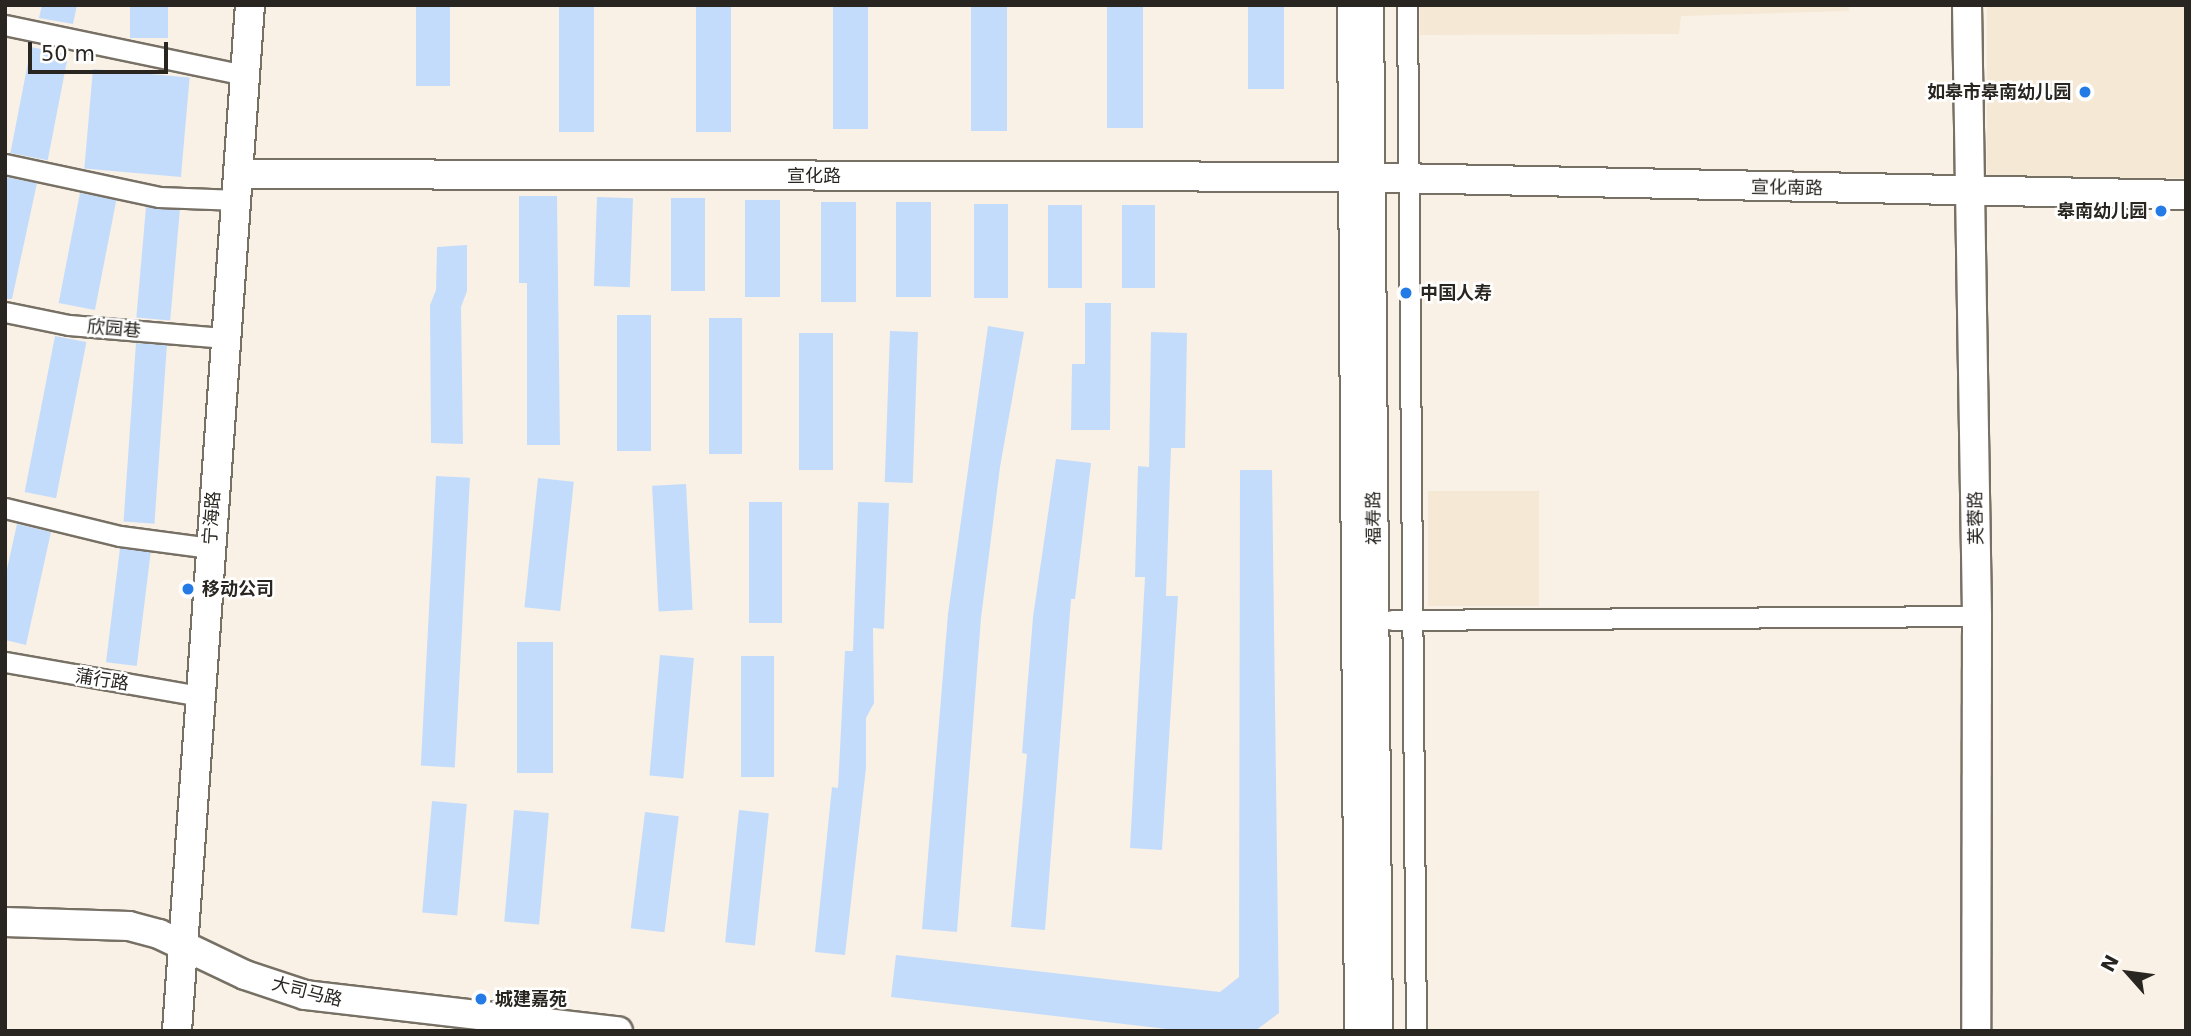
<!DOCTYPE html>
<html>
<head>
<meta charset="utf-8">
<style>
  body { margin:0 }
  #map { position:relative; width:2191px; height:1036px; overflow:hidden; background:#f9f1e5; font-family:"DejaVu Sans","Noto Sans SC",sans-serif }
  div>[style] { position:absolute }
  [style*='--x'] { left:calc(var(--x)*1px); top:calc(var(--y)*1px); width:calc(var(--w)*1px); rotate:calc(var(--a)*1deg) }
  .built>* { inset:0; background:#f5e8d5; transform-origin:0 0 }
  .building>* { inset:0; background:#c4dcfc; transform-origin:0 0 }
  .roads { filter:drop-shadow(2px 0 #777065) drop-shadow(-2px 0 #777065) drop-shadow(0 2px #777065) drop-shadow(0 -2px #777065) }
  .street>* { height:19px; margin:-9.5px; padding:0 9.5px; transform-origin:9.5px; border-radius:9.5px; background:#fff }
  .secondary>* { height:28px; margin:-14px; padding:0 14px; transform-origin:14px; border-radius:14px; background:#fff }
  .dots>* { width:19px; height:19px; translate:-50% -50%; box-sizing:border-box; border:4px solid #fff; border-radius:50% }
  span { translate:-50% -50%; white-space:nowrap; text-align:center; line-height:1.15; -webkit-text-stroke:5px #fff; paint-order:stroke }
  .poi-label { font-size:18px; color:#292621; font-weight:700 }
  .right { translate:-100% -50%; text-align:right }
  .left { translate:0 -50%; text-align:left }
  .street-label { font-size:18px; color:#292621 }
  .frame { position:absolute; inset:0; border:7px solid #292621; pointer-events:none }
  .north { position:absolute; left:2093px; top:938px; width:70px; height:70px; -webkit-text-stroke:5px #fff; paint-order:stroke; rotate:298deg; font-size:19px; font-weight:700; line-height:28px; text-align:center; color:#292621 }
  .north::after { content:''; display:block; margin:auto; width:24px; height:32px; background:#292621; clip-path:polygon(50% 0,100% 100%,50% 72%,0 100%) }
  .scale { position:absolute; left:28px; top:42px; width:140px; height:32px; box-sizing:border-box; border:4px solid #292621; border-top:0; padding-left:9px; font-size:21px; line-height:24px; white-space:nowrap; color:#292621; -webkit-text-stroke:5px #fff; paint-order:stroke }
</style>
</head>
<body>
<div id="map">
  <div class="built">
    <div style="clip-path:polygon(1849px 5px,1849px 11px,1681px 16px,1679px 34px,1420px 35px,1420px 6px)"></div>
    <div style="left:1987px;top:5px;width:199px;height:173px"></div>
    <div style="left:1539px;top:491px;width:115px;height:111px;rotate:90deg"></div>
  </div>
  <div class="building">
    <div style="clip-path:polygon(42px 5px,77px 5px,73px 24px,39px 18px)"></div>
    <div style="left:130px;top:5px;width:38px;height:33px"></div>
    <div style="left:416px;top:5px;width:34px;height:81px"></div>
    <div style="left:559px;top:5px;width:35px;height:127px"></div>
    <div style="left:696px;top:5px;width:35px;height:127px"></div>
    <div style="left:833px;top:5px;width:35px;height:124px"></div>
    <div style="left:971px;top:5px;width:36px;height:126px"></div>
    <div style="left:1107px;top:5px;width:36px;height:123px"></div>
    <div style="left:1248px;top:5px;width:36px;height:84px"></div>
    <div style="left:31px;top:47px;width:38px;height:108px;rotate:11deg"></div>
    <div style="left:93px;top:69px;width:97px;height:100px;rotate:5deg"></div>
    <div style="clip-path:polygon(5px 177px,37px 183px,12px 299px,5px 299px)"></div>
    <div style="left:80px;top:193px;width:37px;height:112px;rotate:11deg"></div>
    <div style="clip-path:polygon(519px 196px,557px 196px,560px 445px,527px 445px,527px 283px,519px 283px)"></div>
    <div style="left:597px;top:197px;width:36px;height:89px;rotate:2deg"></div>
    <div style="left:671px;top:198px;width:34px;height:93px"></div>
    <div style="left:780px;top:200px;width:97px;height:35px;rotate:90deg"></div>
    <div style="left:821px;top:202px;width:35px;height:100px"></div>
    <div style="left:896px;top:202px;width:35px;height:95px"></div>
    <div style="left:974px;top:204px;width:34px;height:94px"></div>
    <div style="left:1048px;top:205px;width:34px;height:83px"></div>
    <div style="left:1122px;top:205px;width:33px;height:83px"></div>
    <div style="left:146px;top:207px;width:34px;height:111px;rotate:5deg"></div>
    <div style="clip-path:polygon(467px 245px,467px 291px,461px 307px,463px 444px,431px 443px,430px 305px,436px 290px,437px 247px)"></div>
    <div style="clip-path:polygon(1085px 303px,1111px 303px,1110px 430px,1071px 430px,1072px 364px,1085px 364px)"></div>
    <div style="left:617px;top:315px;width:34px;height:136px"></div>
    <div style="left:709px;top:318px;width:33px;height:136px"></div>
    <div style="clip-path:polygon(988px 326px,1024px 332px,1000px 467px,981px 618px,957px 932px,922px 929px,948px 614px)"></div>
    <div style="left:890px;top:331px;width:28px;height:151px;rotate:2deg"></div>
    <div style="clip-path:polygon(1151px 332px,1187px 333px,1185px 448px,1171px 448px,1166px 596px,1178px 596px,1162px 850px,1130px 848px,1145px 577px,1135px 577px,1138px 466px,1149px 467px)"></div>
    <div style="left:833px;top:333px;width:137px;height:34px;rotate:90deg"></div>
    <div style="left:55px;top:336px;width:32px;height:159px;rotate:11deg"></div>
    <div style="left:136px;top:343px;width:31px;height:179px;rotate:4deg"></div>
    <div style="clip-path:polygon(1056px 459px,1091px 463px,1075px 599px,1071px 599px,1045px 930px,1011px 927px,1027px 754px,1022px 753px,1033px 617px)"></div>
    <div style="clip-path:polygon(1240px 470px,1272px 470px,1279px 1013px,1255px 1031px,1184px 1031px,891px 997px,896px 955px,1220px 992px,1239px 977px)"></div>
    <div style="left:436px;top:476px;width:34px;height:290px;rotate:3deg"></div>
    <div style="left:538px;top:478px;width:36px;height:130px;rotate:6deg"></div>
    <div style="left:686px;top:484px;width:126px;height:34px;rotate:87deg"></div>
    <div style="left:749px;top:502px;width:33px;height:121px"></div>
    <div style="clip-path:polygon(858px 502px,889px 503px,884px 629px,873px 628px,874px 703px,866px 718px,866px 768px,845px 955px,815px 952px,832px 787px,838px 788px,845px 651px,853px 651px)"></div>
    <div style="clip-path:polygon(17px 524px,51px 532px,26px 645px,5px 640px,5px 578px)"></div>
    <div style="left:120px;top:548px;width:31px;height:115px;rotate:7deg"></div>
    <div style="left:517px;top:642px;width:36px;height:131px"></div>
    <div style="left:660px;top:655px;width:34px;height:121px;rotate:5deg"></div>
    <div style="left:741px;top:656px;width:33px;height:121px"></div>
    <div style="left:432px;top:801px;width:35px;height:112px;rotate:5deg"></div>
    <div style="left:514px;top:810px;width:35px;height:112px;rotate:5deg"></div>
    <div style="left:739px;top:810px;width:30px;height:133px;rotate:6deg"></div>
    <div style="left:645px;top:812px;width:34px;height:117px;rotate:7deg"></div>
  </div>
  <div class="roads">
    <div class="street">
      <div style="--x:1347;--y:5;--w:1026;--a:89.61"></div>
      <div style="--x:1407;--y:5;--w:1026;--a:89.5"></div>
      <div style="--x:5;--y:25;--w:245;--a:11.8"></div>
      <div style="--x:5;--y:164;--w:157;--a:12.1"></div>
      <div style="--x:159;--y:197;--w:79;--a:2.2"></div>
      <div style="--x:5;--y:312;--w:65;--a:11.5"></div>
      <div style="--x:69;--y:325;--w:157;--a:4.8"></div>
      <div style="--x:5;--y:508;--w:118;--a:13.7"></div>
      <div style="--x:120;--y:536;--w:91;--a:7.6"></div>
      <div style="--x:1392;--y:620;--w:585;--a:-0.39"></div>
      <div style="--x:5;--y:662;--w:197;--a:9.9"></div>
    </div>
    <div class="secondary">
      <div style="--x:1369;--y:5;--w:1026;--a:89.5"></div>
      <div style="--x:1967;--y:5;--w:611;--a:89.06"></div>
      <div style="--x:1977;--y:616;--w:415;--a:90.1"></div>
      <div style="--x:240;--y:174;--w:1109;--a:0.15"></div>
      <div style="--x:1349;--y:177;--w:837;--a:1.23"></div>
      <div style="--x:5;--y:922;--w:124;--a:1.8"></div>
      <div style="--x:129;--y:926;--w:31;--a:15"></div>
      <div style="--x:159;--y:934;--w:95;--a:25.5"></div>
      <div style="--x:245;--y:975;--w:63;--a:18.4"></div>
      <div style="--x:305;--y:995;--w:315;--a:6.6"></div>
      <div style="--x:177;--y:1031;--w:1029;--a:-85.93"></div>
    </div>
  </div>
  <div class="dots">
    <div style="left:2085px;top:92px;background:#247be5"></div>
    <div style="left:2161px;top:211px;background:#247be5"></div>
    <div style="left:1406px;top:293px;background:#247be5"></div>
    <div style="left:188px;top:589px;background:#247be5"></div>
    <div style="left:481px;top:999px;background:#247be5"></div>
  </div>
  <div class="poi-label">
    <span class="right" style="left:2071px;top:92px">如皋市皋南幼儿园</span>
    <span class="right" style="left:2147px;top:211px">皋南幼儿园</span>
    <span class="left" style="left:1420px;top:293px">中国人寿</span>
    <span class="left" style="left:202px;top:589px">移动公司</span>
    <span class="left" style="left:495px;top:999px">城建嘉苑</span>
  </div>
  <div class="street-label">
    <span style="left:814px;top:176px">宣化路</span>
    <span style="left:1787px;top:188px;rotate:1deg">宣化南路</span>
    <span style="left:114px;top:329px;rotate:5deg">欣园巷</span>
    <span style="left:212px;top:518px;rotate:-86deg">宁海路</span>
    <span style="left:1374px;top:518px;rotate:-91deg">福寿路</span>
    <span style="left:1976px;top:518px;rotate:-91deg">芙蓉路</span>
    <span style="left:102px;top:680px;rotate:9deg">蒲行路</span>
    <span style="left:307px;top:992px;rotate:14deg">大司马路</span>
  </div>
  <div class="frame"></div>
  <div class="north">N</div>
  <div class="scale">50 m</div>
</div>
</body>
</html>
